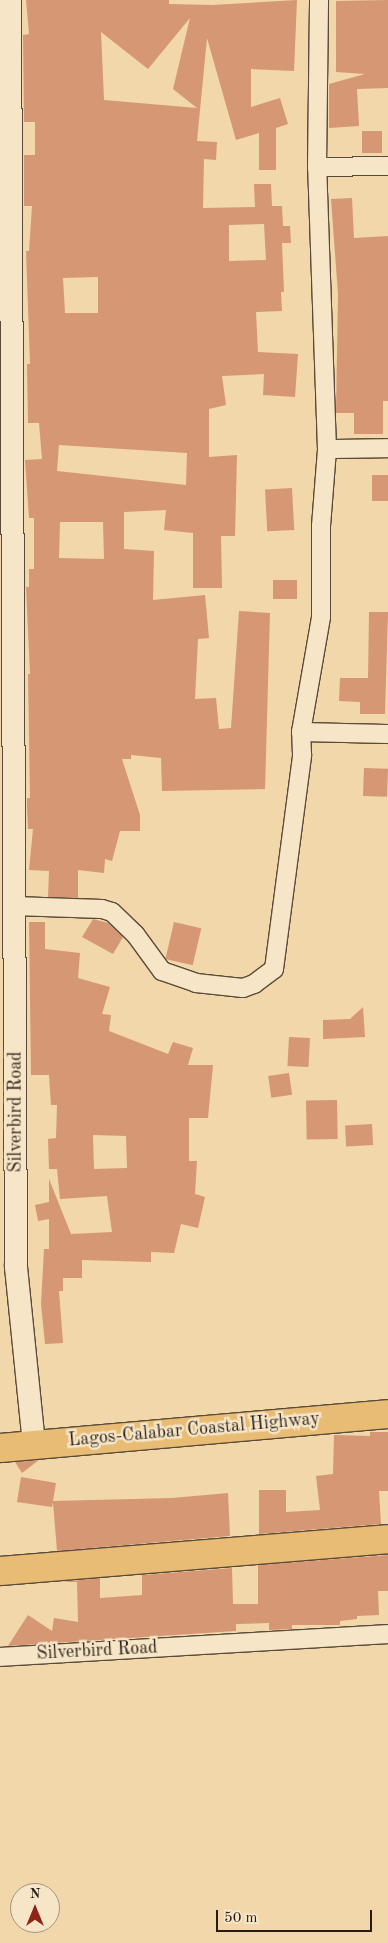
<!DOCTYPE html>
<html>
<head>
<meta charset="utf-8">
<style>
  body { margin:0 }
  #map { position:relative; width:388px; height:1943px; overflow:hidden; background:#f1d7a9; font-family:"Old Standard TT",serif }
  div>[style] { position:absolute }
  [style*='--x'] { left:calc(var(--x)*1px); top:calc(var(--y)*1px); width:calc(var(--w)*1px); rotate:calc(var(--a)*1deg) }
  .building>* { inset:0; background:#d69774; transform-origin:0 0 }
  .roads { filter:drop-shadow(1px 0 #594b39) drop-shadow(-1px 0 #594b39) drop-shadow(0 1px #594b39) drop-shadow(0 -1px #594b39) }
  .minor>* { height:18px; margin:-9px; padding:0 9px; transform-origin:9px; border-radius:9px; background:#f6e5c7 }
  .tertiary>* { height:22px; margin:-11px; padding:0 11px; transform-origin:11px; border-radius:11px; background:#f6e5c7 }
  .trunk>* { height:28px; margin:-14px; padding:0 14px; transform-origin:14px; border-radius:14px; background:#e8bc74 }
  span { translate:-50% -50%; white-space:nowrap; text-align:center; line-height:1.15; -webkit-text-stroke:5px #f6e5c7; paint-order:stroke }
  .street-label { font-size:18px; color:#261c14 }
  .north { position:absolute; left:10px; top:1883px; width:50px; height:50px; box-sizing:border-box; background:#f6e5c7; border:1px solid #a3957f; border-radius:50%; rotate:0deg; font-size:14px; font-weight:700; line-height:20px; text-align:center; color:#261c14 }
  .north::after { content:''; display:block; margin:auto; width:18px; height:22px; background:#8f2418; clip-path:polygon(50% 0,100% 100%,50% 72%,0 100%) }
  .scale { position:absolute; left:216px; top:1910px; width:156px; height:22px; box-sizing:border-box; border:2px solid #261c14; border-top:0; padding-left:6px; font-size:15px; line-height:18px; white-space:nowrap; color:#261c14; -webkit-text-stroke:4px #f6e5c7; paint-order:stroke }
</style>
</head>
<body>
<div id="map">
  <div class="building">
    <div style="clip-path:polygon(evenodd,26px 0,169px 0,169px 4px,212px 5px,297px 0,294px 71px,251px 69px,251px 107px,280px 98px,288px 124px,276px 128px,276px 170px,259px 170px,259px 133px,236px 140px,207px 38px,197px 141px,217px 142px,216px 160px,204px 159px,203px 208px,255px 207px,254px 184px,271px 184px,272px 206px,282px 206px,283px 226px,290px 226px,291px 243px,282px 243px,284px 292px,281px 292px,282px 311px,256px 312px,258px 352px,298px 354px,295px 397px,263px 395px,264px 374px,222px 376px,226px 405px,209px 409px,209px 457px,237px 455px,235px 536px,221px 536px,222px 588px,193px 588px,193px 533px,164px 530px,166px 510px,124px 512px,124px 549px,154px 551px,153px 600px,205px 595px,209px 638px,198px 639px,195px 699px,216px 698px,219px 729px,231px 728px,239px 611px,270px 613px,265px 789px,162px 791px,161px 758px,131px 755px,131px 759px,122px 759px,140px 815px,140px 831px,120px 831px,112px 861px,105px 859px,104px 873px,78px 870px,78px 898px,48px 897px,49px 871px,29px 870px,33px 829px,28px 829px,27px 807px,27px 798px,30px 798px,28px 674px,30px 674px,26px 587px,29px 587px,29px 569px,34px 569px,34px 518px,29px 518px,25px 460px,42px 459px,39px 423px,28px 423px,27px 364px,30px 364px,26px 251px,29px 251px,32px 206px,24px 206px,24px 155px,35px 155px,35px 122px,24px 122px,23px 35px,29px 34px,26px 0,190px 18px,173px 89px,197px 108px,104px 100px,101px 32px,148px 69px,190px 18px,26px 0,264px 224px,266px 260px,229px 261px,229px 225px,264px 224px,26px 0,98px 277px,98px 313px,65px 313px,63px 278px,98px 277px,26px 0,59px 445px,187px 453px,186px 485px,57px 471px,59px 445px,26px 0,60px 522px,103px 522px,104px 559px,59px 558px,60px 522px)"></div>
    <div style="clip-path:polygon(388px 0,388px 88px,357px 89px,359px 126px,329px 128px,329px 84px,365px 74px,336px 72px,336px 1px)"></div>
    <div style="left:362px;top:131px;width:20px;height:22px"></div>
    <div style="clip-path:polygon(352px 198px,354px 238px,388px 236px,388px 401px,383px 401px,383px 434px,354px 434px,354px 413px,336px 413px,338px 294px,331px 199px)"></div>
    <div style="left:372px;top:475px;width:16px;height:26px"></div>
    <div style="left:292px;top:488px;width:42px;height:27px;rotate:87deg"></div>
    <div style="left:273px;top:580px;width:24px;height:19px"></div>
    <div style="clip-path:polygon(369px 612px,388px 612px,385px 714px,360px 714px,360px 702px,339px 701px,340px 678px,368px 678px)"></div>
    <div style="left:364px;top:768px;width:24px;height:28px;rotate:2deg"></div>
    <div style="clip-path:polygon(93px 919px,108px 923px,123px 937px,113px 954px,82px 937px)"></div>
    <div style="clip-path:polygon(evenodd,29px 922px,45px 922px,45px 949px,80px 953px,78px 978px,110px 987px,102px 1014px,111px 1015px,109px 1031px,168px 1054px,173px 1042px,193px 1048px,188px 1065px,213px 1065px,208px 1118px,189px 1118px,189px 1161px,197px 1161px,195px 1194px,205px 1197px,198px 1228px,181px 1224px,174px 1253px,151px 1252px,151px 1262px,82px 1260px,82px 1278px,63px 1278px,63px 1291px,59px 1291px,63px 1343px,45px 1344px,41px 1304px,44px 1249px,49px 1249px,49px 1219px,38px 1221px,35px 1205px,49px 1202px,49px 1179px,71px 1234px,112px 1232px,107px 1196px,60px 1199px,57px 1169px,49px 1169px,48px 1139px,56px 1138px,57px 1105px,51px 1105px,49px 1075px,31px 1075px,29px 922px,93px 1135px,126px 1136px,127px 1168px,94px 1169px,93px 1135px)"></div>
    <div style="left:174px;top:922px;width:28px;height:38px;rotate:13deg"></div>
    <div style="clip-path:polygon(363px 1007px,365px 1037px,323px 1039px,323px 1020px,350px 1019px)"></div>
    <div style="left:289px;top:1037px;width:21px;height:29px;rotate:3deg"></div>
    <div style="left:289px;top:1073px;width:22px;height:21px;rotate:82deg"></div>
    <div style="left:337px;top:1100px;width:39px;height:31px;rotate:89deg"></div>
    <div style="left:372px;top:1124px;width:21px;height:27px;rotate:87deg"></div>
    <div style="clip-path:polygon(370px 1432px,388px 1432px,388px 1491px,379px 1491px,381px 1524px,259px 1534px,259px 1490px,286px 1490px,286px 1512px,320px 1510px,316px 1476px,333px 1474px,334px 1435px,370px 1436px)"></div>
    <div style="clip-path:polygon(39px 1460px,22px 1473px,15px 1462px)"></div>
    <div style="clip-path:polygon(21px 1477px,56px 1483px,53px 1501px,172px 1498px,228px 1493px,230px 1536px,57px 1551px,53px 1502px,52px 1507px,17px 1502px)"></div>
    <div style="clip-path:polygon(388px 1555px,388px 1591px,378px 1591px,379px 1615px,357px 1616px,357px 1619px,340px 1621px,340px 1625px,292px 1625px,292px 1629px,269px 1630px,269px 1623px,236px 1624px,236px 1631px,8px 1646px,28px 1615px,52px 1631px,54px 1618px,78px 1622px,77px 1582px,61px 1582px,100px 1578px,100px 1598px,142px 1595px,142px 1575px,232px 1568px,233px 1604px,258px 1604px,258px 1565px)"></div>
  </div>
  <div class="roads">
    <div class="minor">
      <div style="--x:317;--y:167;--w:71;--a:-0.8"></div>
      <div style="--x:327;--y:449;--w:61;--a:-0.9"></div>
      <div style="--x:301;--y:732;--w:87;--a:1.3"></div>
      <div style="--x:14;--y:906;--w:88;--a:2"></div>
      <div style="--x:102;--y:909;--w:10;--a:17"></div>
      <div style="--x:112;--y:912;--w:32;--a:44"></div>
      <div style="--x:135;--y:934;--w:46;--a:53.9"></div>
      <div style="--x:162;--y:971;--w:36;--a:19"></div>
      <div style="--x:196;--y:983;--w:47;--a:6.1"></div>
      <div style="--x:243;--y:988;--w:12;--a:-20"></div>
      <div style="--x:254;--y:984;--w:25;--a:-37"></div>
      <div style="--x:274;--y:969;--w:216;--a:-82.5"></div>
      <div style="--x:302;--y:755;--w:23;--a:-92"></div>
      <div style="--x:301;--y:732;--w:117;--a:-80.1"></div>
      <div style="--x:321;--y:617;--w:91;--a:-90"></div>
      <div style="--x:321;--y:526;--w:77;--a:-85.5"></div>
      <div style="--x:327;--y:449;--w:282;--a:-92"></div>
      <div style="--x:317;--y:167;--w:167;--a:-89.3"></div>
      <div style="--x:0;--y:1657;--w:389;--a:-3.4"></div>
    </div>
    <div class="tertiary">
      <div style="--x:10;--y:0;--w:1267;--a:89.73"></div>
      <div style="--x:16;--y:1267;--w:177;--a:84.2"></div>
    </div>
    <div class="trunk">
      <div style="--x:0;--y:1448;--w:389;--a:-5"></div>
      <div style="--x:0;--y:1571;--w:389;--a:-4.7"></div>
    </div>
  </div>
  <div class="street-label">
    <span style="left:16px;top:1112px;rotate:-90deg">Silverbird Road</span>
    <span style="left:194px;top:1430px;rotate:-5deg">Lagos-Calabar Coastal Highway</span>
    <span style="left:97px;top:1651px;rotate:-3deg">Silverbird Road</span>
  </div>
  <div class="north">N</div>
  <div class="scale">50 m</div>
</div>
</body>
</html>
